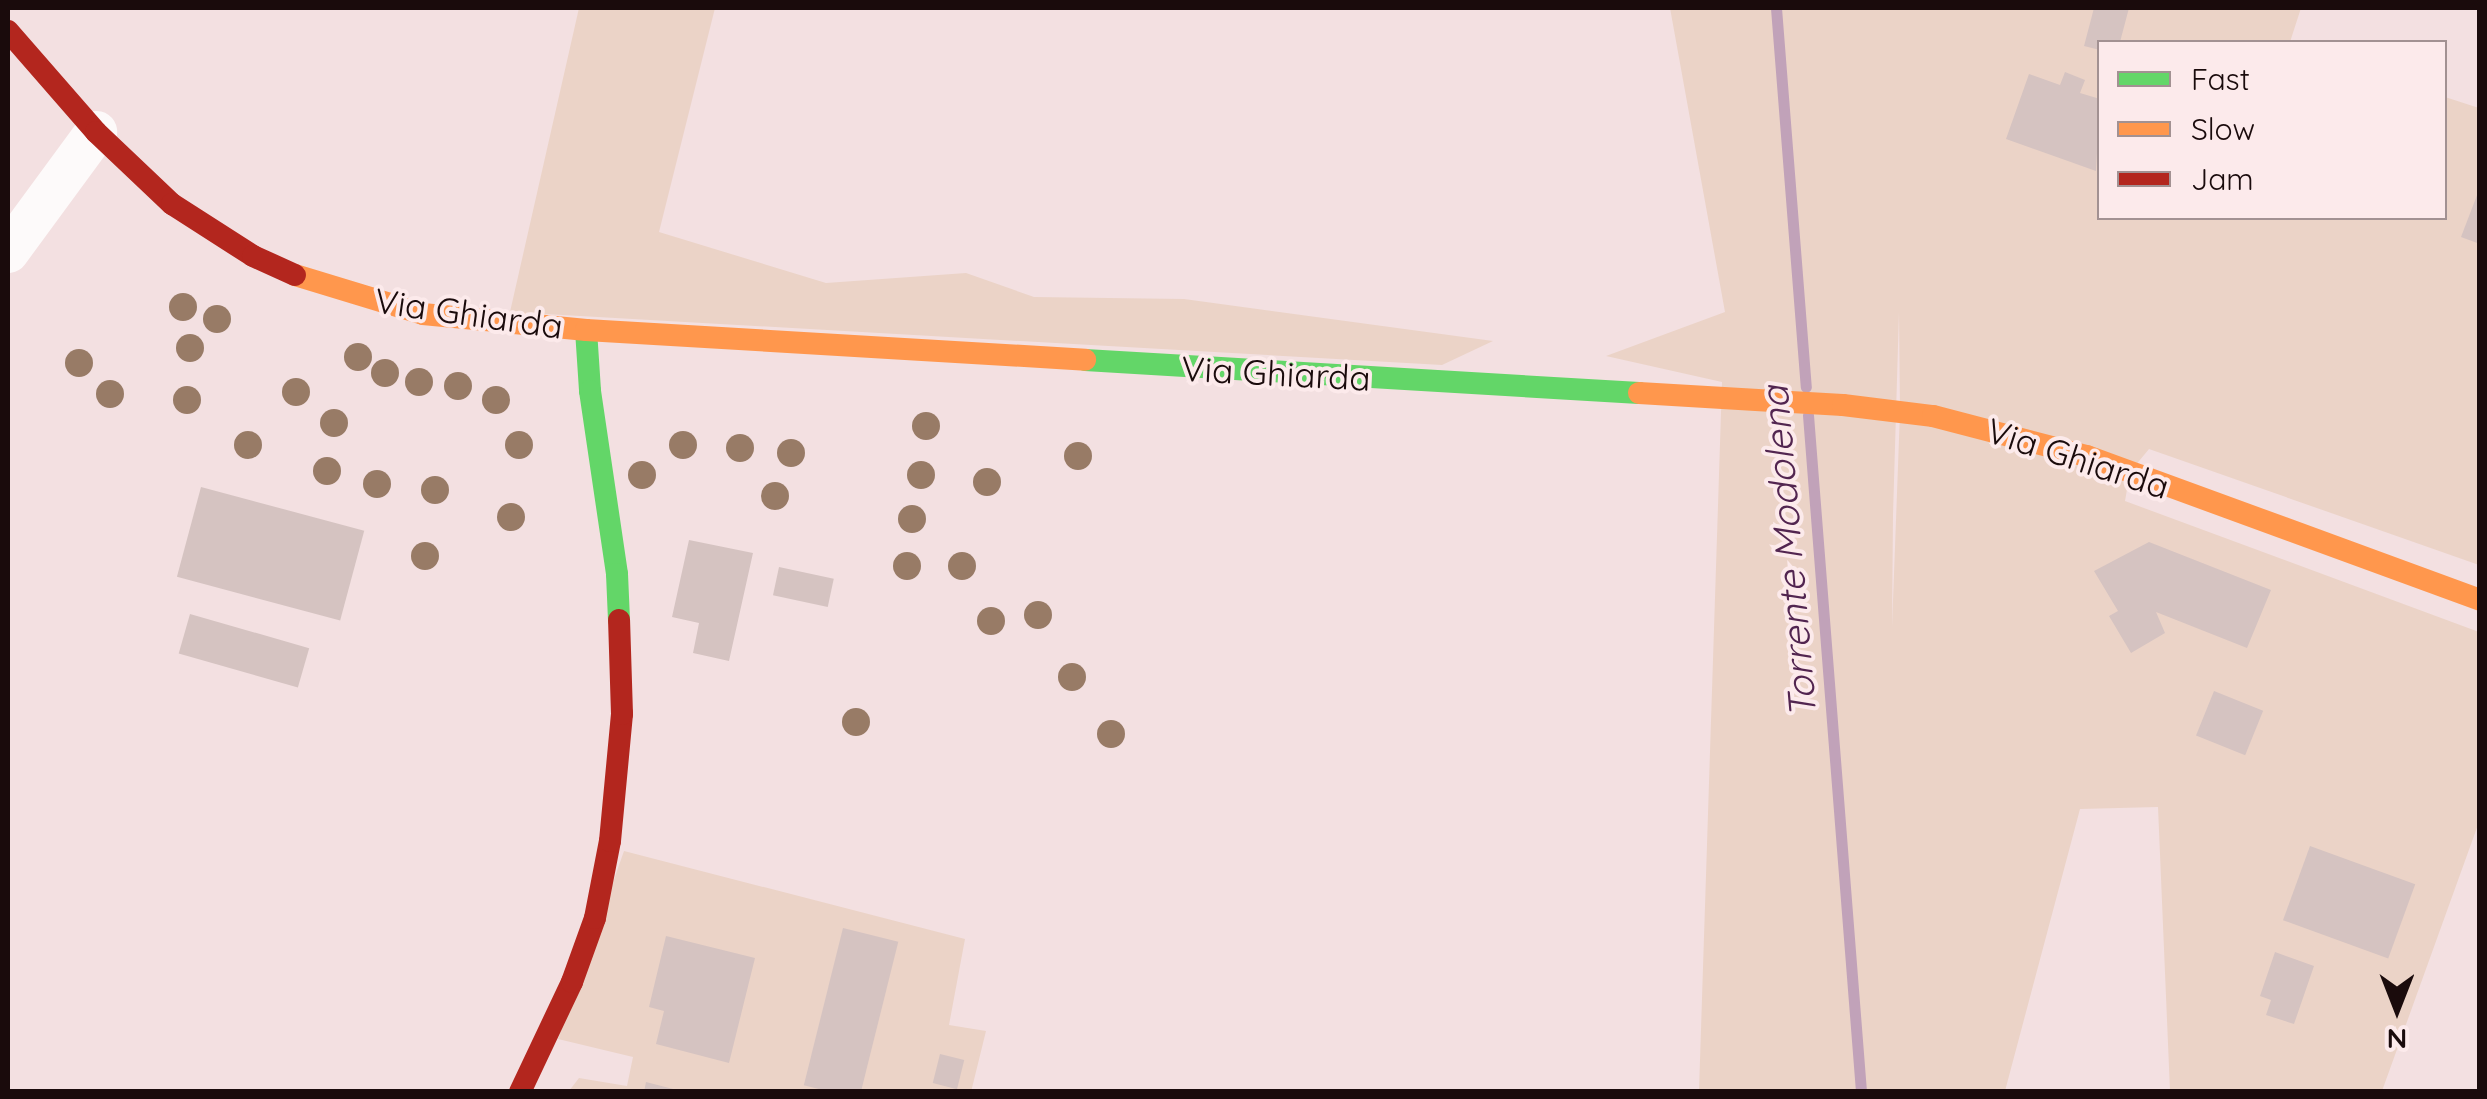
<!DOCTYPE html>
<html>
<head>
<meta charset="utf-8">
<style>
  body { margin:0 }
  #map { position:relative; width:2487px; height:1099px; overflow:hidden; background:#f3e0e1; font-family:Quicksand,sans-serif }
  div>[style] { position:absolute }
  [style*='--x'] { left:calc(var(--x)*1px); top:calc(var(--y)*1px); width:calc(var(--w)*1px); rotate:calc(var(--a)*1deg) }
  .green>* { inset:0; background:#ebd3c7 }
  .stream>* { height:11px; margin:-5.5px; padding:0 5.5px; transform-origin:5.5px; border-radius:5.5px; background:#c1a2b9 }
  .building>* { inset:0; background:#d5c3c1; transform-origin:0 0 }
  .street>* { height:42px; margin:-21px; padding:0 21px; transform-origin:21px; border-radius:21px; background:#fdfafa }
  .fast>* { height:22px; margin:-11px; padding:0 11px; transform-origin:11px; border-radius:11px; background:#63d668 }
  .slow>* { height:22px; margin:-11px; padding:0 11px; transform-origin:11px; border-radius:11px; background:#ff974d }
  .jam>* { height:22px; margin:-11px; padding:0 11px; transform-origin:11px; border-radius:11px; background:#b3261e }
  .trees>* { width:28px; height:28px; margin:-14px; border-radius:50%; background:#987b66 }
  span { translate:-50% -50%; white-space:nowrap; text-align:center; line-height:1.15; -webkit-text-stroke:8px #fceaeb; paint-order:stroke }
  .street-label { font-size:35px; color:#1a0b0c }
  .water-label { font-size:38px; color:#522550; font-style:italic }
  .frame { position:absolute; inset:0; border:10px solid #1a0b0c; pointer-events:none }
  .legend { position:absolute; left:2097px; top:40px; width:350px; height:180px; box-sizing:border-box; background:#fceaeb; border:2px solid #a29192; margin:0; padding:12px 18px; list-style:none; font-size:30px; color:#1a0b0c }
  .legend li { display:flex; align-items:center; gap:20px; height:50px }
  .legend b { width:50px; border:2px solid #a29192 }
  .north { position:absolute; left:2347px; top:959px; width:100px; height:100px; -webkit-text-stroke:8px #fceaeb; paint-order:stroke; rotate:180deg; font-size:28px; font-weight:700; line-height:40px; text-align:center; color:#1a0b0c }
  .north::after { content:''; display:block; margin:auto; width:35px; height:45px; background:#1a0b0c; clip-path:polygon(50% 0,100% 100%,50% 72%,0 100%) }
</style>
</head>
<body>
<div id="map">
  <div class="green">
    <div style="clip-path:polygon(579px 8px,715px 8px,659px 232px,826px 283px,966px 273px,1034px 297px,1184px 299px,1493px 341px,1442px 365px,510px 312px)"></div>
    <div style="clip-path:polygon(evenodd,1670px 8px,2301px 8px,2290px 42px,2100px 42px,2100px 218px,2444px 218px,2445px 97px,2479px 108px,2479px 565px,2149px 449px,2130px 472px,2125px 501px,2479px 632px,2479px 822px,2382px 1091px,2170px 1091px,2158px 807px,2080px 809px,2005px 1091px,1699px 1091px,1722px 382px,1606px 356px,1725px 312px,1670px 8px,1899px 312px,1900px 412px,1892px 628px,1893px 515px,1899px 312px)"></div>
    <div style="clip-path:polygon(624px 851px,965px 939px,949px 1025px,986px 1031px,971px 1092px,569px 1091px,579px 1078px,627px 1086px,633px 1057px,558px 1039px)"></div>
  </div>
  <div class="stream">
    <div style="--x:1776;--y:8;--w:380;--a:85.5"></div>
    <div style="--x:1808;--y:415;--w:679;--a:85.52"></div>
  </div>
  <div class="building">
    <div style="clip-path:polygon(2094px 8px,2129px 8px,2120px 42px,2100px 42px,2100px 50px,2084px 46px)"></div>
    <div style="clip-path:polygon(2065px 72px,2085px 80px,2080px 93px,2100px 99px,2096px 171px,2006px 139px,2029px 74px,2060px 85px)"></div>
    <div style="clip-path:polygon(2479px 190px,2480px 190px,2480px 244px,2461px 237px)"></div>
    <div style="left:201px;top:487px;width:169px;height:93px;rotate:15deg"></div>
    <div style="clip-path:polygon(689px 540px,753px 553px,729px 661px,693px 653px,699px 623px,672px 617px)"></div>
    <div style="clip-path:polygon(2149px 542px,2271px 590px,2247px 648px,2156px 612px,2165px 633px,2131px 653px,2109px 616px,2118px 611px,2094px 571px)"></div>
    <div style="left:779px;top:567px;width:56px;height:29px;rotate:12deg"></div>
    <div style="left:190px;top:614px;width:124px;height:41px;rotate:16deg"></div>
    <div style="left:2214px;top:691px;width:53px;height:48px;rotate:22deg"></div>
    <div style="left:2310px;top:846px;width:112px;height:79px;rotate:20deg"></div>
    <div style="left:843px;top:928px;width:57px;height:162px;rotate:14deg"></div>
    <div style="clip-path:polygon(666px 936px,755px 958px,729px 1063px,656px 1044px,664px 1011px,649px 1007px)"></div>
    <div style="clip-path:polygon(2275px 952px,2314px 966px,2294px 1024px,2266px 1015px,2271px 1000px,2260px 996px)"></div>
    <div style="left:940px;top:1054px;width:25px;height:30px;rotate:14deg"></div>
    <div style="clip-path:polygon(646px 1082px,677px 1090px,677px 1092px,644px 1092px)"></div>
  </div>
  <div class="street">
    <div style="--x:8;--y:252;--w:149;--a:-53.7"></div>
  </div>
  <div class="fast">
    <div style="--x:586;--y:330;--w:61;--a:86.2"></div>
    <div style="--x:590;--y:391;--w:185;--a:81.6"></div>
    <div style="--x:617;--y:574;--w:46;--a:87.5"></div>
    <div style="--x:1085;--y:360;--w:555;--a:3.41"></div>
  </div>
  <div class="slow">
    <div style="--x:295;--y:275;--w:134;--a:16.9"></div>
    <div style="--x:423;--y:314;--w:164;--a:5.6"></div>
    <div style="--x:586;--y:330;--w:500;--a:3.4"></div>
    <div style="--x:1639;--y:393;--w:204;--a:3.4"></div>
    <div style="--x:1843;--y:405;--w:91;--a:7"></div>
    <div style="--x:1933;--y:416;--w:159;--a:14.6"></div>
    <div style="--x:2087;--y:456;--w:419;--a:20.1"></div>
  </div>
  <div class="jam">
    <div style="--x:8;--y:31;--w:134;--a:48.9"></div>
    <div style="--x:96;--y:132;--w:105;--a:43.5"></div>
    <div style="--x:172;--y:204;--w:96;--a:32.7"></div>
    <div style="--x:253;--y:256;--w:46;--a:24.3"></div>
    <div style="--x:520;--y:1092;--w:122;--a:-64.7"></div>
    <div style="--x:572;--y:982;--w:68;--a:-70.2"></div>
    <div style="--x:595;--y:918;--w:78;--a:-79"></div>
    <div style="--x:610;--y:841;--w:128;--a:-84.6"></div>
    <div style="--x:622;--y:714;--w:94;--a:-91.8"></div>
  </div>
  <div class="trees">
    <div style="left:183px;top:307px"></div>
    <div style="left:217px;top:319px"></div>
    <div style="left:190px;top:348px"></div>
    <div style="left:358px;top:357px"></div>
    <div style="left:79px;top:363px"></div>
    <div style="left:385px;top:373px"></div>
    <div style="left:419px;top:382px"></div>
    <div style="left:458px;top:386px"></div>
    <div style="left:296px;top:392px"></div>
    <div style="left:110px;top:394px"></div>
    <div style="left:187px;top:400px"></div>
    <div style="left:496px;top:400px"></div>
    <div style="left:334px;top:423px"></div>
    <div style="left:926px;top:426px"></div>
    <div style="left:248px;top:445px"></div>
    <div style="left:519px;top:445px"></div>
    <div style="left:683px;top:445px"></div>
    <div style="left:740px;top:448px"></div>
    <div style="left:791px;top:453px"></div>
    <div style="left:1078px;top:456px"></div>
    <div style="left:327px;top:471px"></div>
    <div style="left:642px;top:475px"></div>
    <div style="left:921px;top:475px"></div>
    <div style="left:987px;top:482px"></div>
    <div style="left:377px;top:484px"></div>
    <div style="left:435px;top:490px"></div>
    <div style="left:775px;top:496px"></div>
    <div style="left:511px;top:517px"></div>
    <div style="left:912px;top:519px"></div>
    <div style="left:425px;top:556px"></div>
    <div style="left:907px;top:566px"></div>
    <div style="left:962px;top:566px"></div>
    <div style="left:1038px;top:615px"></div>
    <div style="left:991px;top:621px"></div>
    <div style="left:1072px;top:677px"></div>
    <div style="left:856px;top:722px"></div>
    <div style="left:1111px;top:734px"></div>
  </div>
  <div class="street-label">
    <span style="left:469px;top:313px;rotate:8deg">Via Ghiarda</span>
    <span style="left:1276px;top:373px;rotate:3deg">Via Ghiarda</span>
    <span style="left:2078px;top:458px;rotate:18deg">Via Ghiarda</span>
  </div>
  <div class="water-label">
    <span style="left:1789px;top:552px;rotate:-95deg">Torrente Modolena</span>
  </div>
  <div class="frame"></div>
  <ul class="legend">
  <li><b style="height:12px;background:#63d668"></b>Fast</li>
  <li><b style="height:12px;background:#ff974d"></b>Slow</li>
  <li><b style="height:12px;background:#b3261e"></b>Jam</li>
  </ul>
  <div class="north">N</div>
</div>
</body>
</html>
